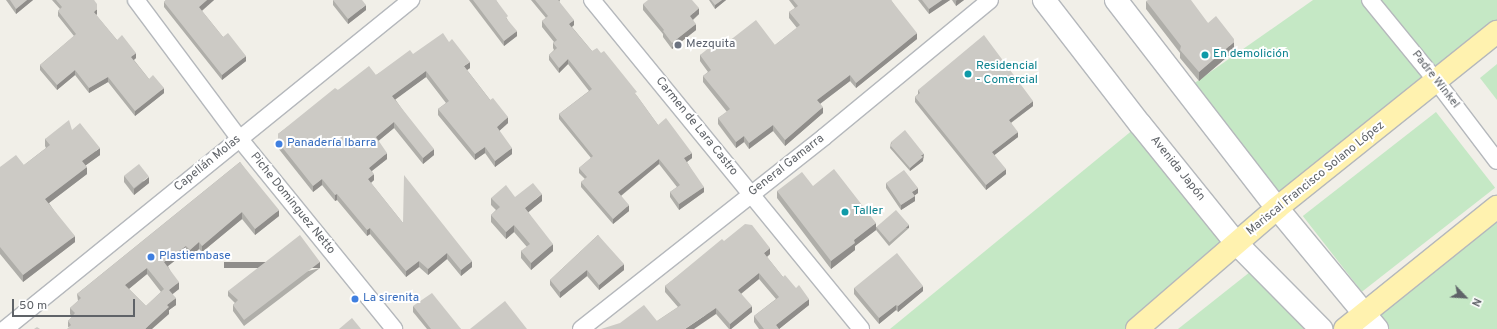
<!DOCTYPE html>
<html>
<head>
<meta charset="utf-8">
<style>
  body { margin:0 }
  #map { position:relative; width:1497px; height:329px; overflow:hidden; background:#f1efe8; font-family:Overpass,sans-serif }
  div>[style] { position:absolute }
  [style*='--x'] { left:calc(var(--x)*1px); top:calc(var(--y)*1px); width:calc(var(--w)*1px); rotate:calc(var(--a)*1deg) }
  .green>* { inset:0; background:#c5e8c5; transform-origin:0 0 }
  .roads { filter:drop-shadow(1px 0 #b5b8bc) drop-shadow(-1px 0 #b5b8bc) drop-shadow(0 1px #b5b8bc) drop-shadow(0 -1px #b5b8bc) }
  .minor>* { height:16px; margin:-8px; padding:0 8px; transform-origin:8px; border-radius:8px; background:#fff }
  .secondary>* { height:22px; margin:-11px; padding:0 11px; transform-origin:11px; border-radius:11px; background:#fff }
  .primary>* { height:22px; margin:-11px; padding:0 11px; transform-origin:11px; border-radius:11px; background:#fff2af }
  .wall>* { inset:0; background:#afaea9 }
  .shaded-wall>* { inset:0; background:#8f8d8a; transform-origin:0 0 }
  .building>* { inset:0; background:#cccac5; transform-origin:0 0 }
  .dots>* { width:11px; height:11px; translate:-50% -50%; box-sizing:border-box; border:2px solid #fff; border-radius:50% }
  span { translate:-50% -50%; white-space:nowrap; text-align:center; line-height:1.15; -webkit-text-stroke:4px #fff; paint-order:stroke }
  .worship-label { font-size:12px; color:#5b616d }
  .left { translate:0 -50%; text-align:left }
  .culture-label { font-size:12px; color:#0d838f }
  .street-label { font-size:12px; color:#5f6368 }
  .shop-label { font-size:12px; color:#366cbe }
  .north { position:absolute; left:1445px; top:277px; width:40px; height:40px; -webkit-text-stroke:3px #fff; paint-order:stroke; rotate:115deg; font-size:11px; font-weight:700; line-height:16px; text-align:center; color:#5f6368 }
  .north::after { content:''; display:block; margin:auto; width:14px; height:18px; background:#5f6368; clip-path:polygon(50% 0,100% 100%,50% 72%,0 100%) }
  .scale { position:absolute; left:12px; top:299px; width:123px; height:18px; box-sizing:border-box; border:2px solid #5f6368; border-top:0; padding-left:5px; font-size:12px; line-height:14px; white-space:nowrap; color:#5f6368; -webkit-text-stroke:3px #fff; paint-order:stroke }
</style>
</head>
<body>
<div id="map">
  <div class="green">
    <div style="clip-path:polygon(1313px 0,1497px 0,1497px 32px,1277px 208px,1186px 89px)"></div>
    <div style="clip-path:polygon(1497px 64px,1497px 100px,1480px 78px)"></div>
    <div style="left:1436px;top:112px;width:96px;height:169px;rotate:52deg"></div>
    <div style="clip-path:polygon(1140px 124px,1237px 244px,1137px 329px,890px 329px)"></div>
    <div style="clip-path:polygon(1497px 207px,1497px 329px,1377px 329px,1365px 313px)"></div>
    <div style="clip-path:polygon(1255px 268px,1304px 329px,1178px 329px)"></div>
  </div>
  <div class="roads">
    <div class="minor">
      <div style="--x:136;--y:0;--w:172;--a:53.3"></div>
      <div style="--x:239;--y:138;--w:246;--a:50.9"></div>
      <div style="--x:592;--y:0;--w:425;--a:50.7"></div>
      <div style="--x:1370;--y:0;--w:106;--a:50.7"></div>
      <div style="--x:1437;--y:82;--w:99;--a:52.8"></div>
      <div style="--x:5;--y:329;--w:523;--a:-39.02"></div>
      <div style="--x:581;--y:329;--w:310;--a:-38.3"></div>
      <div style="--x:824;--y:137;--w:215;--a:-39.5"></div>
    </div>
    <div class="secondary">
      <div style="--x:1044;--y:0;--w:157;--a:52.3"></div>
      <div style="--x:1140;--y:124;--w:154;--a:51.1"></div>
      <div style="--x:1237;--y:244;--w:120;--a:45.3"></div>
      <div style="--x:1116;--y:0;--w:263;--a:52.3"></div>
      <div style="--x:1277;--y:208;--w:157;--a:50.4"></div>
    </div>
    <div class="primary">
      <div style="--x:1137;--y:329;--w:185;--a:-40.8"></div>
      <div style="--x:1277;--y:208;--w:282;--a:-38.7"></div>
      <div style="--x:1345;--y:329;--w:195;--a:-38.8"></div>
    </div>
  </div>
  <div class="wall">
    <div style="clip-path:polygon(6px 0,33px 0,16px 14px)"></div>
    <div style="clip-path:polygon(52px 0,94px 0,97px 14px,96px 15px,117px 40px,136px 58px,134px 60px,149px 79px,164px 93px,135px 116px,108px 82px,89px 93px,75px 75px,57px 90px,40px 70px,40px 65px,74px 36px,58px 16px,58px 11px,60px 9px)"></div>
    <div style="clip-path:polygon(166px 0,214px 0,202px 11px,223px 37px,246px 61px,222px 80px,164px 7px,164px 2px)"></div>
    <div style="clip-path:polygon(333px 0,366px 10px,348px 24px,333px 5px)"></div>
    <div style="clip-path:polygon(469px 0,496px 0,517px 36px,504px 46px)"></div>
    <div style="clip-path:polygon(531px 0,560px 0,560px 1px,559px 2px,574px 25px,572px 27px,592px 51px,637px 96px,658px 125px,692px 158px,687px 162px,704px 192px,679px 210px,670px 197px,670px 192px,677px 187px,659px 164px,621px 196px,629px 211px,613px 224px,581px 187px,581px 182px,585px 179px,579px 173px,579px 168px,591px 158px,559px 119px,559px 114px,589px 91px,568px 64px,559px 73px,549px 60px,549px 55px,554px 50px,553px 48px,553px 43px,554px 42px,542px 27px,542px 21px,546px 18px)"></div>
    <div style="clip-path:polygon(709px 0,726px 0,715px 9px)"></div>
    <div style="clip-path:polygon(789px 0,891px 0,917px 39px,856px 88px,850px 81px,820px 104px,823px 113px,785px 146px,773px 131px,749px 149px,744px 142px,736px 148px,718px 124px,718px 118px,727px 112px,703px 82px,703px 76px,708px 72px,700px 61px,700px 55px,724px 45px,775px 45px,797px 28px,789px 18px,789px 12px,795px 8px)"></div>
    <div style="clip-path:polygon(918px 0,950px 0,929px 14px)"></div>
    <div style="clip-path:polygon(952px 0,964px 0,956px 6px)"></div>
    <div style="clip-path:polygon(1146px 1px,1208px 23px,1234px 51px,1199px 81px,1180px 58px,1180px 53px,1146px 9px)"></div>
    <div style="clip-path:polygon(643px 4px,699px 14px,693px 20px,696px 30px,672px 49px,663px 37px,663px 34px,643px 10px)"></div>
    <div style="clip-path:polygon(413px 54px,470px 68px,467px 70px,508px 123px,499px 131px,512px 154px,495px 167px,485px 153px,475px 160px,438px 115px,438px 109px,446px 103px,426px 77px,395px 99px,434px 155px,423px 164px,394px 128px,378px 141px,387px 159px,372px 171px,374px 180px,371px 183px,403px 223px,472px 267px,461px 276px,447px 259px,428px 275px,419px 267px,406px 277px,370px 234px,367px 236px,337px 200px,335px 201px,322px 185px,313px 192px,278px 148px,278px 134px,338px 90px,376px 75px)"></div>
    <div style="clip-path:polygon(918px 90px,1033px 106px,1011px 123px,1018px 137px,994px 155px,1006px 174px,986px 190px,915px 102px,915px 97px,918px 94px)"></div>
    <div style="clip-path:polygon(72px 130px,100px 155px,86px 165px,87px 174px,49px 203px,75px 242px,23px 282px,0 254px,0 167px,24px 165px,46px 148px,45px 146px,45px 139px)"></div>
    <div style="clip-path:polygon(891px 142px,924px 157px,923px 158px,923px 161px,910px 171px,890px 148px)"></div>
    <div style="clip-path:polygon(evenodd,240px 162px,279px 216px,255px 235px,242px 219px,202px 252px,199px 249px,190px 257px,186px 252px,168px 266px,179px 289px,172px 294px,176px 305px,169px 310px,169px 314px,68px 327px,68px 321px,72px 317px,70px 314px,70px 308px,78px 301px,77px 294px,240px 162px,147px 274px,161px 292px,146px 306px,129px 289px,147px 274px)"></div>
    <div style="clip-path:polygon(124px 176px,149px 183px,134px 195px,124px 182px)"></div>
    <div style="clip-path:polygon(886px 183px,918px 193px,915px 195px,915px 201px,901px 210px,886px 188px)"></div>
    <div style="clip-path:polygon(813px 186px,876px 227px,909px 228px,889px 246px,876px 230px,855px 246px,855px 250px,831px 269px,777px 198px,777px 191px)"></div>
    <div style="clip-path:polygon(515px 197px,542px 201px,528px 212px,553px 251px,531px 270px,521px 258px,521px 251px,527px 247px,514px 232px,506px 239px,491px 222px,491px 215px,496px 210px,491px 205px,491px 198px)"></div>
    <div style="clip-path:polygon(598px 235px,624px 270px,599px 290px,587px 276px,560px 298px,550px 285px,550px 280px)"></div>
    <div style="clip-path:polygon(724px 241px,770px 254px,767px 257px,783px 277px,809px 305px,779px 329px,759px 329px,754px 322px,754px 316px,776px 299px,759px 279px,741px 294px,752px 312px,731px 329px,729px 329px,716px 314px,657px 321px,678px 307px,665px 292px,665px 286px)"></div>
    <div style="clip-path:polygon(320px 268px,244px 326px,233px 311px,233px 305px,235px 303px,228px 296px,228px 291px)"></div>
    <div style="clip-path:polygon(854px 288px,923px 291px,898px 312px,896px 310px,879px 324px,854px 294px)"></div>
    <div style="clip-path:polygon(413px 306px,461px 329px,427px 329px,413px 312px)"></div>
  </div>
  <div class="shaded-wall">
    <div style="clip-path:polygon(27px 0,33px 0,16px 14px,16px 9px)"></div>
    <div style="clip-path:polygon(207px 0,214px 0,199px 13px,199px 7px)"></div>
    <div style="clip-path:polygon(722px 0,726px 0,715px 9px,715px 5px)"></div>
    <div style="clip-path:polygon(942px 0,950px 0,929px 14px,929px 9px)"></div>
    <div style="clip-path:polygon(957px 0,964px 0,956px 6px,956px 1px)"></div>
    <div style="clip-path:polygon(366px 5px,366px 10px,348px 24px,348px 19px)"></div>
    <div style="clip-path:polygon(699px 8px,699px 14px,690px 22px,690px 16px)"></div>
    <div style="clip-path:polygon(97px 9px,97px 14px,94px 17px,94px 12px)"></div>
    <div style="clip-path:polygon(574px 20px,574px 25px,569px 29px,569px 24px)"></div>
    <div style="clip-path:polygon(696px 24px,696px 30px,672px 49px,672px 43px)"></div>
    <div style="clip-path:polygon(517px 31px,517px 36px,504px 46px,504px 41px)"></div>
    <div style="clip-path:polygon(917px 33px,917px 39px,856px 88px,856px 83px)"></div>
    <div style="clip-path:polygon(1234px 42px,1234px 51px,1199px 81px,1199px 72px)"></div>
    <div style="clip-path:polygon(136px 53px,136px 58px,131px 62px,131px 57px)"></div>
    <div style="clip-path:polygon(246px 56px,246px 61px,222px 80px,222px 75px)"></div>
    <div style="clip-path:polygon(568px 59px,568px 64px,559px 73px,559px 68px)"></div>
    <div style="clip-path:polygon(470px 62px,470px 68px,464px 72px,464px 66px)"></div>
    <div style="clip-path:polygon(75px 70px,75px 75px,57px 90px,57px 85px)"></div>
    <div style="clip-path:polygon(426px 71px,426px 77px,392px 102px,392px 96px)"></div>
    <div style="clip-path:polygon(850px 75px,850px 81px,817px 106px,817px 100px)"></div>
    <div style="clip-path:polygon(108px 77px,108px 82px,89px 93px,89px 88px)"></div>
    <div style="clip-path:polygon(164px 88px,164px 93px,135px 116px,135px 111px)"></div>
    <div style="clip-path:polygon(1033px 101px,1033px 106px,1009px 124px,1009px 120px)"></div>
    <div style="clip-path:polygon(823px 107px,823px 113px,785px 146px,785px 140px)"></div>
    <div style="clip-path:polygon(508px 117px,508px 123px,497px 133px,497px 127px)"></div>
    <div style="clip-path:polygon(394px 122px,394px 128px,376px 143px,376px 137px)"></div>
    <div style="clip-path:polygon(773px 125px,773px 131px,749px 149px,749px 143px)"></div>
    <div style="clip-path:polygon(1018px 132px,1018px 137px,992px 157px,992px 152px)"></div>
    <div style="clip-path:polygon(744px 136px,744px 142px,736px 148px,736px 142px)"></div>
    <div style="clip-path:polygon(485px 147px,485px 153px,475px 160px,475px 154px)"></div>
    <div style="clip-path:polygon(100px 148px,100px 155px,82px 168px,82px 161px)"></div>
    <div style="clip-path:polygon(512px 148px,512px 154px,495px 167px,495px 161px)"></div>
    <div style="clip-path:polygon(434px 149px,434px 155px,423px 164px,423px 158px)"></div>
    <div style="clip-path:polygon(387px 153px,387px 159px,369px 173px,369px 168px)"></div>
    <div style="clip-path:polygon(692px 153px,692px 158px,684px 164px,684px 158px)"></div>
    <div style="clip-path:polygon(924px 154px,923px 161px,910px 171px,910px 168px,921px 155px)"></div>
    <div style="clip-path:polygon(659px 159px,659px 164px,618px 198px,618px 192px)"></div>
    <div style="clip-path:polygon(87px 167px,87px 174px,45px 206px,45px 199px)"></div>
    <div style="clip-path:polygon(1006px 169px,1006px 174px,986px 190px,986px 185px)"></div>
    <div style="clip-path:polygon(374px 174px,374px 180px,368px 185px,368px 179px)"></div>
    <div style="clip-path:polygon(149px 177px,149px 183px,134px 195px,134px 189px)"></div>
    <div style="clip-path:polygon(322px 179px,322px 185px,313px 192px,313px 186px)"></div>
    <div style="clip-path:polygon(704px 187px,704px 192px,679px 210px,679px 204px)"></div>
    <div style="clip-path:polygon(918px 188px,918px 193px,912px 197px,912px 192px)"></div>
    <div style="clip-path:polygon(337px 194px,337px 200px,335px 201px,335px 195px)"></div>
    <div style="clip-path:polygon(542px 194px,542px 201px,525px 215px,525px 208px)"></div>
    <div style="clip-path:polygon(915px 196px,915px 201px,901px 210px,901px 205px)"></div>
    <div style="clip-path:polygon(629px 205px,629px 211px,613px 224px,613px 219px)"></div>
    <div style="clip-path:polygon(279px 210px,279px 216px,255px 235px,255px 229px)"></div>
    <div style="clip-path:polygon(242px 212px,242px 219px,202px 252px,202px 246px)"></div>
    <div style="clip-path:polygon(876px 223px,876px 230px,855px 246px,855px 250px,831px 269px,831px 261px,854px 240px)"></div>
    <div style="clip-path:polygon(514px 225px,514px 232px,506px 239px,506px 232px)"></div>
    <div style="left:909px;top:225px;width:3px;height:27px;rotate:90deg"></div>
    <div style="clip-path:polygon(370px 228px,370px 234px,367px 236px,367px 230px)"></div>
    <div style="clip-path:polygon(75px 236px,75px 242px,23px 282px,23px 275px)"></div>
    <div style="clip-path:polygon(199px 242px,199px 249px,190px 257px,190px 250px)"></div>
    <div style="clip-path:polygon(553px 244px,553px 251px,531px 270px,531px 263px)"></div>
    <div style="clip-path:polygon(186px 246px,186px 252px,164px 269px,164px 262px)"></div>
    <div style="clip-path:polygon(770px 248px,770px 254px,764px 259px,764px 253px)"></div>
    <div style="clip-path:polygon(447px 253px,447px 259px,428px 275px,428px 269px)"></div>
    <div style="clip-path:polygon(419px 261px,419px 267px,406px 277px,406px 271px)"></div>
    <div style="clip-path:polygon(472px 261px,472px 267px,461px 276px,461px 270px)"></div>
    <div style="left:320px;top:262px;width:6px;height:96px;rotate:90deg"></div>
    <div style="clip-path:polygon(624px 264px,624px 270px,599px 290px,599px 285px)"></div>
    <div style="clip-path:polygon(147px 268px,147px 274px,125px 292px,125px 285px)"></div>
    <div style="clip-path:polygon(587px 270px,587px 276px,560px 298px,560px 292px)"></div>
    <div style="clip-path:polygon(759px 273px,759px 279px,738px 296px,738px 290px)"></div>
    <div style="clip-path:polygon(179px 282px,179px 289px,169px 297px,169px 290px)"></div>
    <div style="clip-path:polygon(923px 286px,923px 291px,898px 312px,898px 306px)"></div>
    <div style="clip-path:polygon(176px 298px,176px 305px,169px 310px,169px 314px,152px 329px,145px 329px,167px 305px)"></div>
    <div style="clip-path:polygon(809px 299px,809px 305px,779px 329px,776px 325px)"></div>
    <div style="clip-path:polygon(896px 305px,896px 310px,879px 324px,879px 318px)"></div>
    <div style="clip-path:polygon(752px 306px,752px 312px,731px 329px,730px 329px,730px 324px)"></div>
    <div style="clip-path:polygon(716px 308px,716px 314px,694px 329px,685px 329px)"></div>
  </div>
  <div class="building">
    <div style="clip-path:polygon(10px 0,27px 0,16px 9px)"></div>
    <div style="clip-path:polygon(56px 0,94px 0,97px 4px,97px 9px,94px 12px,117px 40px,122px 35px,136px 53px,131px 57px,149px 79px,153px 75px,164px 88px,135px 111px,108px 77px,89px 88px,75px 70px,57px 85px,40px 65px,76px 34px,58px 11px,62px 7px)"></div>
    <div style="clip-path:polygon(166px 0,207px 0,199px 7px,223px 37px,228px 33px,246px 56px,222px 75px,164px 2px)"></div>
    <div style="clip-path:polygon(333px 0,362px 0,366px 5px,348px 19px)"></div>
    <div style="clip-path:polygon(473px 0,496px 0,508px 16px,506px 18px,517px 31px,504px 41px)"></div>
    <div style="clip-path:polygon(535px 0,558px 0,574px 20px,569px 24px,592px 51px,597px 48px,601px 53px,604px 51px,637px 92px,635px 93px,658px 125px,666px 118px,692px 153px,684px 158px,704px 187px,679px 204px,670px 192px,680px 185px,659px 159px,618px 192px,629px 205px,613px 219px,581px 182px,587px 177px,579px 168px,593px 156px,559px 114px,592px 89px,568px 59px,559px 68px,549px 55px,557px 48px,553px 43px,557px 40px,542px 21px,548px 16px)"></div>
    <div style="clip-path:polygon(648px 0,692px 0,699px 8px,690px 16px,696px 24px,672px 43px,663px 31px,664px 30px,643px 4px)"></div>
    <div style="clip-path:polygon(711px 0,722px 0,715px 5px)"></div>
    <div style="clip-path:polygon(793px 0,891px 0,917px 33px,856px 83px,850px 75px,817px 100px,823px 107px,785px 140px,773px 125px,749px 143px,744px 136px,736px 142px,718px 118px,730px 109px,703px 76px,711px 70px,700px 55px,720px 39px,724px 45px,756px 20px,775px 45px,800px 25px,789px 12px,798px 6px)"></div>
    <div style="clip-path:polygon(922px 0,942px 0,929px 9px)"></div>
    <div style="clip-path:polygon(1148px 0,1191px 0,1208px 23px,1216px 16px,1234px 39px,1234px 42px,1199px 72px,1180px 50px,1181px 46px,1146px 1px)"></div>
    <div style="clip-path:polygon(443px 33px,449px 42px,452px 39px,470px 62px,464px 66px,490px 100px,493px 98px,508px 117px,497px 127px,512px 148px,495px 161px,485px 147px,475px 154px,438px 109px,449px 101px,426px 71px,392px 96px,434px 149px,423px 158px,394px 122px,376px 137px,387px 153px,369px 168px,374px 174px,368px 179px,403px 223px,404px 175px,472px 261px,461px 270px,447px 253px,428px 269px,419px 261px,406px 271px,370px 228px,367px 230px,337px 194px,335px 195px,322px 179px,313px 186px,278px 142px,278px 134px,335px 88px,338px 90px,369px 66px,376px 75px,410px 50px,413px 54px)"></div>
    <div style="clip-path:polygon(984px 35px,1033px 101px,1009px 120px,1018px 132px,992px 152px,1006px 169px,986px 185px,915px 97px,920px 93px,918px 90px)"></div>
    <div style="clip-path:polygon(69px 120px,72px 130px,80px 123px,100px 148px,82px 161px,87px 167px,45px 199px,75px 236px,23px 275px,0 247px,0 167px,16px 155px,24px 165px,50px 145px,45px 139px)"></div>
    <div style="clip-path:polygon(905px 130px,924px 154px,921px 155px,923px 157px,910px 168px,890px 145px,892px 143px,891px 142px)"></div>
    <div style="clip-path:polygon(evenodd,240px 162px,279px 210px,255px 229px,242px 212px,202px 246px,199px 242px,190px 250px,186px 246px,164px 262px,179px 282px,169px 290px,176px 298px,167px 305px,169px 307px,145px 329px,67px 329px,71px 325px,68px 321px,75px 313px,70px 308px,81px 298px,77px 294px,240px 162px,147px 268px,164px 289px,146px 306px,125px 285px,147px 268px)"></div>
    <div style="left:139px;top:164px;width:16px;height:19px;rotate:52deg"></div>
    <div style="clip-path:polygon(834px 169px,876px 223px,854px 240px,855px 243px,831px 261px,777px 191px,802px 172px,813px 186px)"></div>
    <div style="clip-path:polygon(904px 170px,918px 188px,912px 192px,915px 196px,901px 205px,886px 183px)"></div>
    <div style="clip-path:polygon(533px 183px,542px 194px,525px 208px,553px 244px,531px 263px,521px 251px,530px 244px,514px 225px,506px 232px,491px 215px,500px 207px,491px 198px,506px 185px,515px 197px)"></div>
    <div style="left:896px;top:210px;width:20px;height:26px;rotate:49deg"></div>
    <div style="clip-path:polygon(745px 224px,752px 225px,770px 248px,764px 253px,783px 277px,785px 275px,796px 288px,799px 285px,809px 299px,776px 325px,779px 329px,764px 329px,754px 316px,779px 297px,759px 273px,738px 290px,752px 306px,730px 324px,716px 308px,685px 329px,601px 329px,620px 323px,644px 305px,657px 321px,681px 305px,665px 286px,722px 239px,724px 241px)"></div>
    <div style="clip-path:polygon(300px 235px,320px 262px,244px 320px,233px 305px,238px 300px,228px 291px)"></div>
    <div style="clip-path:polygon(598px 235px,624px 264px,599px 285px,587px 270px,560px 292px,550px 280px)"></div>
    <div style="clip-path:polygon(897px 253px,923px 286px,898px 306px,896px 305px,879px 318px,854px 288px)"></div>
    <div style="clip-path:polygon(432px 293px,461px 329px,431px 329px,413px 306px)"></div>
    <div style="clip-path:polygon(505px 301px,527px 329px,470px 329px)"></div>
    <div style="clip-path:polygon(352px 318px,361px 329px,339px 329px)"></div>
    <div style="clip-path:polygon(37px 327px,40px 329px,34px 329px)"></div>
  </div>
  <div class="dots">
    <div style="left:678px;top:45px;background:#6b7280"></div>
    <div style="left:1205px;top:55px;background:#0f9aa8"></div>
    <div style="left:968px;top:74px;background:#0f9aa8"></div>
    <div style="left:279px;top:144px;background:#3f7fe0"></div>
    <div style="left:845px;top:212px;background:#0f9aa8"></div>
    <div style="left:151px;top:257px;background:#3f7fe0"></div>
    <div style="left:355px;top:299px;background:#3f7fe0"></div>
  </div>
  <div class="worship-label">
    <span class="left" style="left:686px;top:45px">Mezquita</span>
  </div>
  <div class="culture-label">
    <span class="left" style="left:1213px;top:55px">En demolición</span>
    <span class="left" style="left:976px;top:74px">Residencial<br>- Comercial</span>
    <span class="left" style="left:853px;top:212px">Taller</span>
  </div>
  <div class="street-label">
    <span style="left:1435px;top:80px;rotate:52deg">Padre Winkel</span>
    <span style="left:696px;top:127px;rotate:51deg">Carmen de Lara Castro</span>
    <span style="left:208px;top:164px;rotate:-39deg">Capellán Molas</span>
    <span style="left:787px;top:166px;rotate:-38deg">General Gamarra</span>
    <span style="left:1177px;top:169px;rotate:51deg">Avenida Japón</span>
    <span style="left:1316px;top:179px;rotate:-39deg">Mariscal Francisco Solano López</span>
    <span style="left:292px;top:204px;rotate:51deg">Piche Dominguez Netto</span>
  </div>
  <div class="shop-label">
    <span class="left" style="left:287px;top:144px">Panadería Ibarra</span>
    <span class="left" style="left:159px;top:257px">Plastiembase</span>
    <span class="left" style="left:363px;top:299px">La sirenita</span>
  </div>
  <div class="north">N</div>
  <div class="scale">50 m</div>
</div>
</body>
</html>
